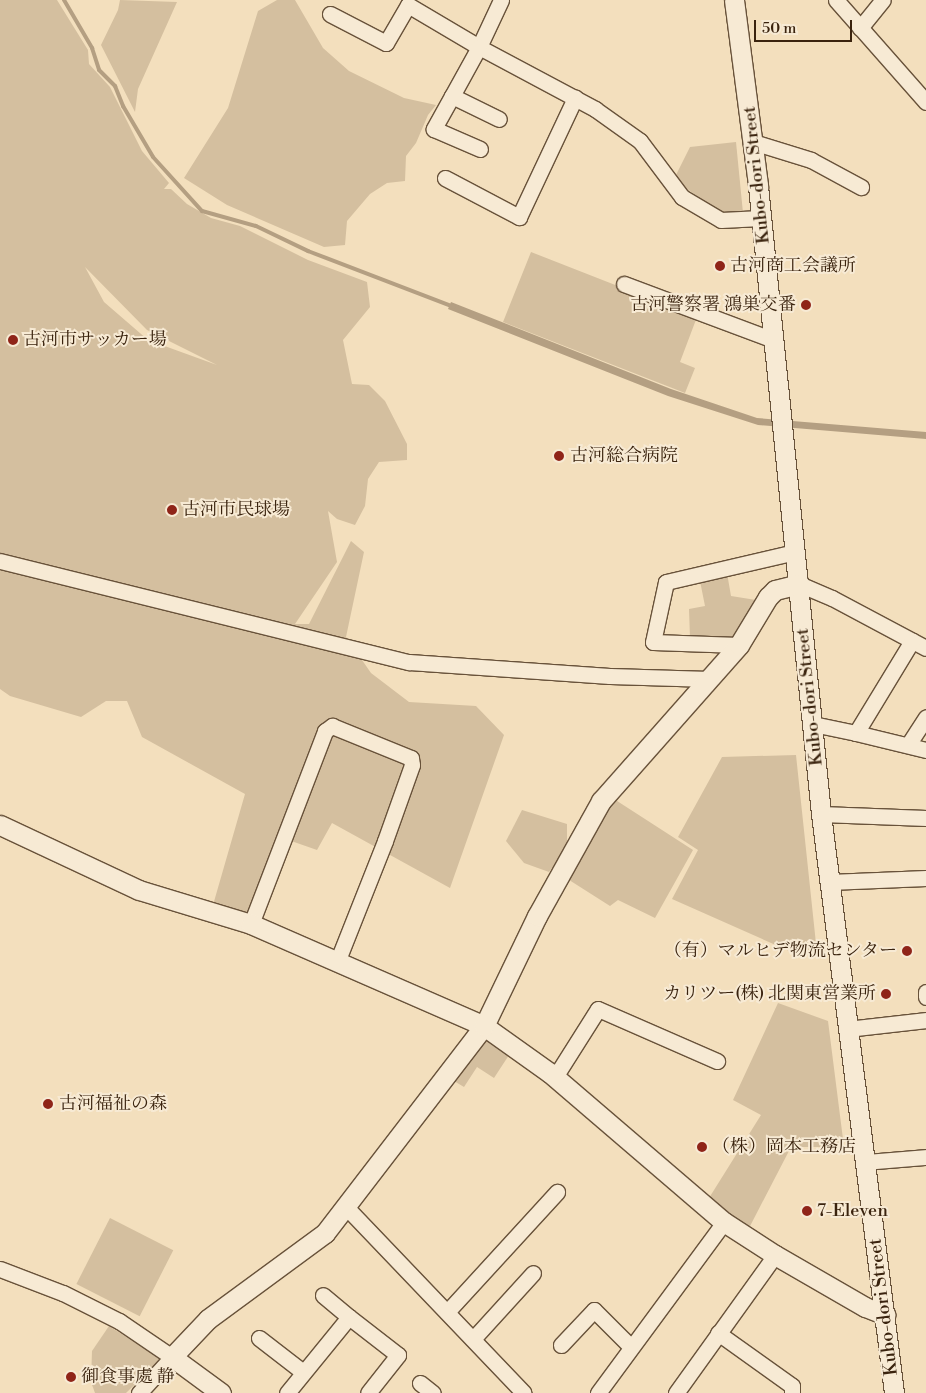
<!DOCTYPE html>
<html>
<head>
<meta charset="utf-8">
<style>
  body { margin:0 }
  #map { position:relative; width:926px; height:1393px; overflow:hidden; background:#f3dfbd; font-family:"Libre Bodoni","Noto Serif JP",serif }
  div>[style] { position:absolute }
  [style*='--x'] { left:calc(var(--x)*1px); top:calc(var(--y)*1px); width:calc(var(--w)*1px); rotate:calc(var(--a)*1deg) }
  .green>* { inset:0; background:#d4bf9f; transform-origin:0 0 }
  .water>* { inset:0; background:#b49f82 }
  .stream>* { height:4px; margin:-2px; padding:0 2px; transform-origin:2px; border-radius:2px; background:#b49f82 }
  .roads { filter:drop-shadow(1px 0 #68523a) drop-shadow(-1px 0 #68523a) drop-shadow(0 1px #68523a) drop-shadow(0 -1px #68523a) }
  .minor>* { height:15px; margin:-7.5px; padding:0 7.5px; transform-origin:7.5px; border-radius:7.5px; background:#f7ead4 }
  .tertiary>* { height:19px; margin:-9.5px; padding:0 9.5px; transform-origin:9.5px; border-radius:9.5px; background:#f7ead4 }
  .dots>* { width:14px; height:14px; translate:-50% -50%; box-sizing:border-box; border:2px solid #f7ead4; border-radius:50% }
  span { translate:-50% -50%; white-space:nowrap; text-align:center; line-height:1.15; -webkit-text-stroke:4px #f7ead4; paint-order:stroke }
  .street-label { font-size:18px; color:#3a230e }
  .poi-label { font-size:18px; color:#3a230e }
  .left { translate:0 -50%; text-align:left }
  .right { translate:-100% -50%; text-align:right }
  .scale { position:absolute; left:754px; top:20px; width:98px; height:22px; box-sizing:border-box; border:2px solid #3a230e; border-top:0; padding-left:6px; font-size:15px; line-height:18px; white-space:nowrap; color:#3a230e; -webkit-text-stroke:4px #f7ead4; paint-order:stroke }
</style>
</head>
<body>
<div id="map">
  <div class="green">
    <div style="clip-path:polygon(evenodd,0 0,57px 0,88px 50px,89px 64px,110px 87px,142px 151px,169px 183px,164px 189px,171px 189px,187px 204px,211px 218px,240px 226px,308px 260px,367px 282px,370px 307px,343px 340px,352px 384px,369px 385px,385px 401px,407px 444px,407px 460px,379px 462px,368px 479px,365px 506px,355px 525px,337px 519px,328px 511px,337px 562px,295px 624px,309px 624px,351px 541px,364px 552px,346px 637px,371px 673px,409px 702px,476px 706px,504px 735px,450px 888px,332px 823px,317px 850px,277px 836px,246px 917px,213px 905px,245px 794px,142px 737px,127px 701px,106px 701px,81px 717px,10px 696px,0 689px,0 572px,3px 563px,0 561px,0 0,85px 267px,147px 330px,217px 365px,148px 340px,104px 302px,85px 267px)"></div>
    <div style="clip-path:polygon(120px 0,177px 2px,138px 89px,135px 112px,101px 45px,118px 10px)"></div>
    <div style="clip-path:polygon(277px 0,295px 0,323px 48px,349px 71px,404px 98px,436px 105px,428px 115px,416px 143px,406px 156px,405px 181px,387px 183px,370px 194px,347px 221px,345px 245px,324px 247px,227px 205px,184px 178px,228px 108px,258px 11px)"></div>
    <div style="clip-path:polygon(736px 142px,743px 213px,722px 215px,674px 179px,690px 147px)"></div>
    <div style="clip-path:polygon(531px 252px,697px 317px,680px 362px,695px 368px,685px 393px,503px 322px)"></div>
    <div style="clip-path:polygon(727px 573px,731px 596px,756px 600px,733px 641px,690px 638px,689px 609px,705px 606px,700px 581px)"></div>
    <div style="clip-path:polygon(796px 755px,817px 953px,796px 954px,672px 899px,698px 850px,678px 837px,722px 757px)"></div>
    <div style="clip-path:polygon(614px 799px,693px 850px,655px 918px,618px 900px,610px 906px,566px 878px)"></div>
    <div style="clip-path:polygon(522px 810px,567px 824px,567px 848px,549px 872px,524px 863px,506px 841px)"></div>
    <div style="clip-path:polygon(778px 1003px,828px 1021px,844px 1147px,791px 1147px,748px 1230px,709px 1198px,761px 1115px,733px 1100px)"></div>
    <div style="clip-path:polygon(485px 1032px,513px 1049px,494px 1078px,477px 1067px,464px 1087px,454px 1081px)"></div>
    <div style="left:110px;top:1218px;width:71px;height:74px;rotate:27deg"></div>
    <div style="clip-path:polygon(109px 1326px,161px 1359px,126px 1393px,95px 1393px,91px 1382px,92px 1351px)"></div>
  </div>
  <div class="water">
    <div style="clip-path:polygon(451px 302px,671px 389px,757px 418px,926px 432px,926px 439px,758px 425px,668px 396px,448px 309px)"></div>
  </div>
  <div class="stream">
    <div style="--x:64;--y:0;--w:56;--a:59.7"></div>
    <div style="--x:92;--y:48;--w:23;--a:72"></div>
    <div style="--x:99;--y:70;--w:23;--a:45"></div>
    <div style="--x:115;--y:86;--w:22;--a:68"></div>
    <div style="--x:123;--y:106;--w:59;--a:59.5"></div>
    <div style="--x:153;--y:157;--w:73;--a:47.8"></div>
    <div style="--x:202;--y:211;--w:56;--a:15.5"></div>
    <div style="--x:256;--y:226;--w:58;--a:25.7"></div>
    <div style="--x:308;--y:251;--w:156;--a:21"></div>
  </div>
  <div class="roads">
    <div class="minor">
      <div style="--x:501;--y:0;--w:52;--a:115.1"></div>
      <div style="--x:479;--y:47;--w:132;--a:28.1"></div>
      <div style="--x:595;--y:109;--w:55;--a:35.4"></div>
      <div style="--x:640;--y:141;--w:70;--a:53.1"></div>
      <div style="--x:682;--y:197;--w:45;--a:30.5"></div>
      <div style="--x:721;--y:220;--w:40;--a:-2.9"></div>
      <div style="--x:836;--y:0;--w:136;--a:48.6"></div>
      <div style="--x:330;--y:14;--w:63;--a:27.4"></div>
      <div style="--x:386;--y:43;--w:44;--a:-59.9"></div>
      <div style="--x:408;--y:5;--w:82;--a:30.6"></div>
      <div style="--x:479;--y:47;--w:56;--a:118.9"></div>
      <div style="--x:452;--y:96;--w:52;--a:26.1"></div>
      <div style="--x:860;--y:28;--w:36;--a:-51"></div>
      <div style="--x:452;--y:96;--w:38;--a:119"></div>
      <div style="--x:434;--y:129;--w:50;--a:23.5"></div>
      <div style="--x:753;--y:142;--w:61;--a:17.2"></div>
      <div style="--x:811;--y:160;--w:57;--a:28.4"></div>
      <div style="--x:445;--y:178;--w:84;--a:27.8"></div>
      <div style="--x:519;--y:217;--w:132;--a:-64.8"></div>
      <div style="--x:624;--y:284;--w:160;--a:20.5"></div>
      <div style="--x:0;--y:561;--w:421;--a:13.9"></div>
      <div style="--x:409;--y:662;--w:201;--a:4"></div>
      <div style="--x:610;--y:676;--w:100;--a:1.7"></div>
      <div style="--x:799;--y:584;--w:36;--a:23"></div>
      <div style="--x:832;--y:598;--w:106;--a:28"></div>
      <div style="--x:739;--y:645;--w:86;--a:-178"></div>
      <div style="--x:653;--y:642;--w:61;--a:-77.8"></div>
      <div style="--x:666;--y:582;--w:132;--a:-13.1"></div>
      <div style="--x:813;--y:724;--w:44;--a:11.8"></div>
      <div style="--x:856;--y:733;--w:108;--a:-58.7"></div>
      <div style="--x:856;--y:733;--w:72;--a:13.7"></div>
      <div style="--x:908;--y:745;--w:33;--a:-57"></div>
      <div style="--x:821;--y:814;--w:105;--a:2.2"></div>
      <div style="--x:829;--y:882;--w:97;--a:-2.4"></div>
      <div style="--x:251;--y:924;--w:207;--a:-69"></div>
      <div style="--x:325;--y:731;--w:9;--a:-36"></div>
      <div style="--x:332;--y:726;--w:85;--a:22.1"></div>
      <div style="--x:411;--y:758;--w:7;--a:82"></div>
      <div style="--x:412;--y:765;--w:81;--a:109.6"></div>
      <div style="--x:385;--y:841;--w:128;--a:111.6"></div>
      <div style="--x:926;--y:992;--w:5;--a:90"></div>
      <div style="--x:847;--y:1029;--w:80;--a:-6.5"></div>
      <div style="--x:555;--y:1077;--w:80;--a:-57.7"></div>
      <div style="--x:598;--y:1009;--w:130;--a:23.6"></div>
      <div style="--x:865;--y:1162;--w:61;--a:-4.7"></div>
      <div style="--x:346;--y:1207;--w:257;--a:46.3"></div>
      <div style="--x:0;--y:1269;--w:67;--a:20.9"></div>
      <div style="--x:63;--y:1293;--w:63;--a:26.6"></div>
      <div style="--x:119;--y:1321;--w:64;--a:34.2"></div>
      <div style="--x:172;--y:1357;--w:49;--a:132.5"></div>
      <div style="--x:447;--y:1312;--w:163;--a:-47.5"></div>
      <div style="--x:349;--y:1317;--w:62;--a:37.8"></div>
      <div style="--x:398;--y:1355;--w:48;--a:128.3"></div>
      <div style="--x:718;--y:1333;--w:91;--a:35.6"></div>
      <div style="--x:792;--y:1386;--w:7;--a:90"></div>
      <div style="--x:259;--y:1338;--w:56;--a:37.7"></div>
      <div style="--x:473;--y:1339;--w:89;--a:-47.7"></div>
      <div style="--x:561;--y:1345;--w:48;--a:-46.7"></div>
      <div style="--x:594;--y:1310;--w:52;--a:45"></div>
      <div style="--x:420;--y:1383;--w:16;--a:38"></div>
      <div style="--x:287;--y:1393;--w:98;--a:-50.8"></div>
      <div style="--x:349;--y:1317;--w:34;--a:-140"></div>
      <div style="--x:598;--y:1393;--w:212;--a:-53.6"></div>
      <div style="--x:676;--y:1393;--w:170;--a:-54.3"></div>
    </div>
    <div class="tertiary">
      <div style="--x:734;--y:0;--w:188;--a:82.6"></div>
      <div style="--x:758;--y:186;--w:631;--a:84.27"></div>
      <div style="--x:821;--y:814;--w:584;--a:82.81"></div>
      <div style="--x:0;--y:825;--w:153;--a:25.1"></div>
      <div style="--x:139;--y:890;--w:117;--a:16.9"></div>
      <div style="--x:251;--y:924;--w:254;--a:23.6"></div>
      <div style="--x:484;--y:1026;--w:81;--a:35.5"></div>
      <div style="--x:550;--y:1073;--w:229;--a:40.6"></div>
      <div style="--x:724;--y:1222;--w:61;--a:32.9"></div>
      <div style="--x:775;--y:1255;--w:104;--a:30"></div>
      <div style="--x:865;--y:1307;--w:22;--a:21"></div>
      <div style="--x:221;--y:1393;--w:61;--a:-143.7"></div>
      <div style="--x:172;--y:1357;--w:52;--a:-46.5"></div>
      <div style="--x:208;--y:1319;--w:145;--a:-36.3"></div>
      <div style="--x:325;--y:1233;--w:261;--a:-52.5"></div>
      <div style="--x:484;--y:1026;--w:122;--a:-64.3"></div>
      <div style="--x:537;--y:916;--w:132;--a:-60.9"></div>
      <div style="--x:601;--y:801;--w:208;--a:-48.5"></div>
      <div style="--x:739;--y:645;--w:56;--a:-58.9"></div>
      <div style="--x:768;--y:597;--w:10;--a:-45"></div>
      <div style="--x:775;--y:590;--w:25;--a:-14"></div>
    </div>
  </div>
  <div class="dots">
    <div style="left:720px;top:266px;background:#8f2418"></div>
    <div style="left:806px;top:305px;background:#8f2418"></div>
    <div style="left:13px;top:340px;background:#8f2418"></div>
    <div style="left:559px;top:456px;background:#8f2418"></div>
    <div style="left:172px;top:510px;background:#8f2418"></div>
    <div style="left:907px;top:951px;background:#8f2418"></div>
    <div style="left:886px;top:994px;background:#8f2418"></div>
    <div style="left:48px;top:1104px;background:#8f2418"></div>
    <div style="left:702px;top:1147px;background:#8f2418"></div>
    <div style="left:807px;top:1211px;background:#8f2418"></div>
    <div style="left:71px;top:1377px;background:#8f2418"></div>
  </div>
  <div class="street-label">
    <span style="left:757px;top:175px;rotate:-96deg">Kubo-dori Street</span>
    <span style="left:810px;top:697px;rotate:-96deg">Kubo-dori Street</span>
    <span style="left:884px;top:1307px;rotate:-97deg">Kubo-dori Street</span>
  </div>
  <div class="poi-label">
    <span class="left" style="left:730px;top:266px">古河商工会議所</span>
    <span class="right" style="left:796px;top:305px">古河警察署 鴻巣交番</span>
    <span class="left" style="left:23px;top:340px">古河市サッカー場</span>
    <span class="left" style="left:570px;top:456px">古河総合病院</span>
    <span class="left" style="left:182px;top:510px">古河市民球場</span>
    <span class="right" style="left:897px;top:951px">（有）マルヒデ物流センター</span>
    <span class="right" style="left:876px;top:994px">カリツー(株) 北関東営業所</span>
    <span class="left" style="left:59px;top:1104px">古河福祉の森</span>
    <span class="left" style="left:712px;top:1147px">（株）岡本工務店</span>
    <span class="left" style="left:817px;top:1211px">7-Eleven</span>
    <span class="left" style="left:81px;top:1377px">御食事處 静</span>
  </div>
  <div class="scale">50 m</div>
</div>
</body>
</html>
